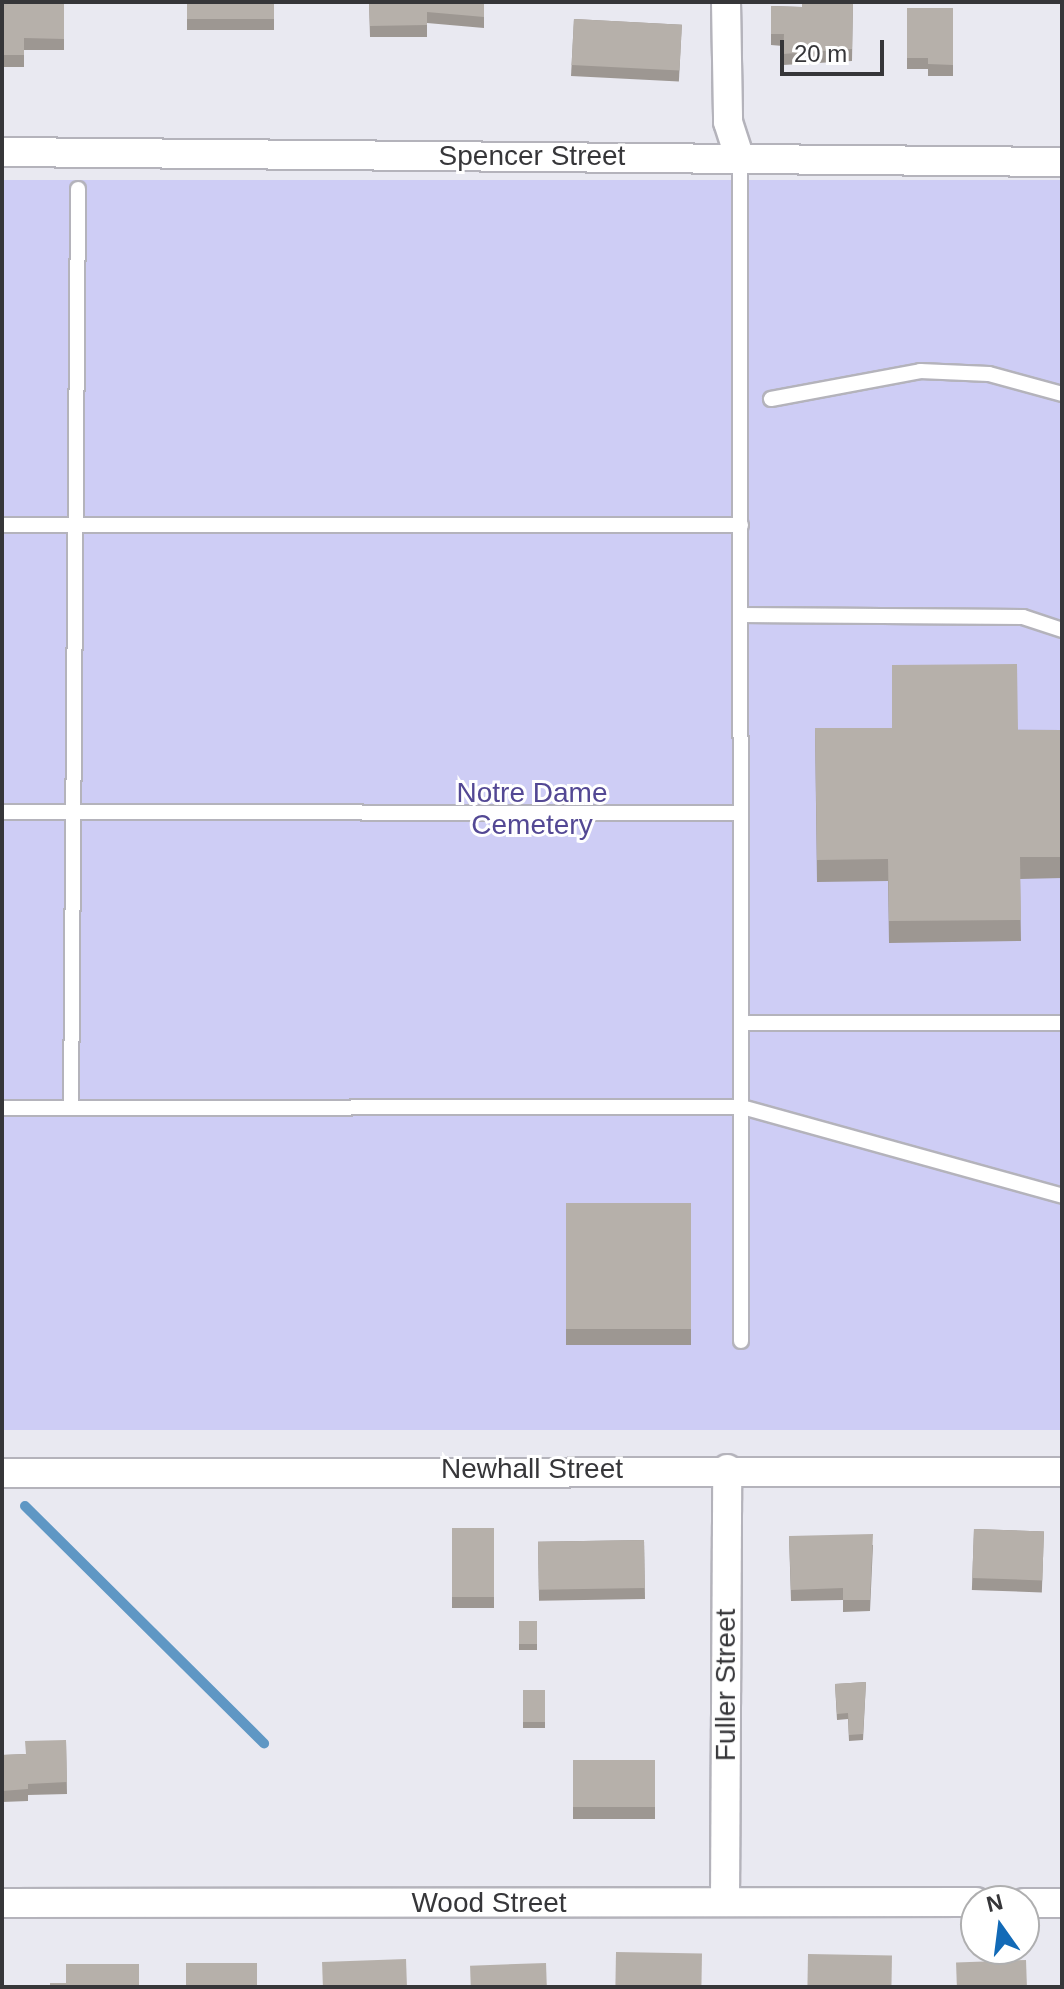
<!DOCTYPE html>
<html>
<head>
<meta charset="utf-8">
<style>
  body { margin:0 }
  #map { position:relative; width:1064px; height:1989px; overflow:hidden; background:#e9e9f1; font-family:Arial,sans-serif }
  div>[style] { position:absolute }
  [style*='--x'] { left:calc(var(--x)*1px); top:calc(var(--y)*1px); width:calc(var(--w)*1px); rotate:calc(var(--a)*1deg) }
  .green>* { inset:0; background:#cecdf5; transform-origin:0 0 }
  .stream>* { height:10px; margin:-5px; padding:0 5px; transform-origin:5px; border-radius:5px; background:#5f97c4 }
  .roads { filter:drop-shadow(2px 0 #b4b3bb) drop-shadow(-2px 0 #b4b3bb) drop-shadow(0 2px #b4b3bb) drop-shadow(0 -2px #b4b3bb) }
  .service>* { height:14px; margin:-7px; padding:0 7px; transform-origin:7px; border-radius:7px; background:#fff }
  .minor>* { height:28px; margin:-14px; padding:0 14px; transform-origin:14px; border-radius:14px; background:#fff }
  .wall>* { inset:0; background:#9d9792; transform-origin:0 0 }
  .building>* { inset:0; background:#b6b0aa; transform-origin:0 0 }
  span { translate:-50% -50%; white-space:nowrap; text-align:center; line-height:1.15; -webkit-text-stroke:6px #fff; paint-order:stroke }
  .street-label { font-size:28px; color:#363639 }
  .park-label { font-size:28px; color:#534894 }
  .frame { position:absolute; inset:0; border:4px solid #363639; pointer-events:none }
  .north { position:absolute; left:960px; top:1885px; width:80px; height:80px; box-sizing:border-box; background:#fff; border:2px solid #afafb0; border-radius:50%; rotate:346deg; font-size:22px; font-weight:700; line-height:32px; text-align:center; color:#363639 }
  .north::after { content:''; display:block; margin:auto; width:28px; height:36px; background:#126ab7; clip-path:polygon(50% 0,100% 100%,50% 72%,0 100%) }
  .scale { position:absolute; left:780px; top:40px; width:104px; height:36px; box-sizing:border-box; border:4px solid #363639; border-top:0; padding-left:10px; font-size:24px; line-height:28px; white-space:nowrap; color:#363639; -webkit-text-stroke:6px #fff; paint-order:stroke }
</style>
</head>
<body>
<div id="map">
  <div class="green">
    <div style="left:2px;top:180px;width:1060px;height:1250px"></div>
  </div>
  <div class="stream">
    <div style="--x:25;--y:1506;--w:337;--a:44.8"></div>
  </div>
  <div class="roads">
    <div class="service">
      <div style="--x:740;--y:159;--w:1182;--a:89.95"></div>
      <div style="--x:771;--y:399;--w:152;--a:-10.6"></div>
      <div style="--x:920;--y:371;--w:69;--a:2.5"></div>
      <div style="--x:989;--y:374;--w:76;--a:15.3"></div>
      <div style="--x:2;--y:525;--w:739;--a:0"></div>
      <div style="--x:741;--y:615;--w:282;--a:0.4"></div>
      <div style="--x:1023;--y:617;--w:41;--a:18.4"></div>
      <div style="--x:2;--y:812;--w:739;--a:0.08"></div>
      <div style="--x:742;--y:1023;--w:320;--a:0"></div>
      <div style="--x:2;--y:1108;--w:740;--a:-0.08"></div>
      <div style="--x:742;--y:1107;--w:332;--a:15.5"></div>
      <div style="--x:71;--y:1108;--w:919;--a:-89.56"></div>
    </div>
    <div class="minor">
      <div style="--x:726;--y:2;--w:120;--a:89"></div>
      <div style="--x:728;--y:122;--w:39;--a:72"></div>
      <div style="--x:2;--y:152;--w:1060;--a:0.54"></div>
      <div style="--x:2;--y:1473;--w:1060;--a:-0.05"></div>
      <div style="--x:725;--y:1901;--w:432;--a:-89.7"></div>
      <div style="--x:2;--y:1903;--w:974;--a:-0.06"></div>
      <div style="--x:1024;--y:1903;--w:38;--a:0"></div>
    </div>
  </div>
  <div class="wall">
    <div style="clip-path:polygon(2px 2px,64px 2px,64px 50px,24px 50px,24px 67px,2px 67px)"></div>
    <div style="left:187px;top:2px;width:87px;height:28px"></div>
    <div style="clip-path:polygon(369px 2px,484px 2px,484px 28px,427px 23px,427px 37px,370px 37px)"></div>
    <div style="clip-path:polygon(853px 2px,852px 61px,783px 65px,783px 46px,771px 45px,771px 6px,802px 7px)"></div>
    <div style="clip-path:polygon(907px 8px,953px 8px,953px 76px,928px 76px,928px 69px,907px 69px)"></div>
    <div style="left:574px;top:19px;width:108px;height:57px;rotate:3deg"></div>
    <div style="clip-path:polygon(815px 728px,1062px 730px,1062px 878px,1020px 879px,1021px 941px,889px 943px,888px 881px,817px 882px)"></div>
    <div style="left:566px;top:1203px;width:125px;height:142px"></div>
    <div style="left:452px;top:1528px;width:42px;height:80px"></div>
    <div style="left:974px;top:1529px;width:70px;height:61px;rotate:2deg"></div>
    <div style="clip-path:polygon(789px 1536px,873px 1545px,870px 1611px,843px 1612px,843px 1600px,791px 1601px)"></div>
    <div style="left:644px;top:1540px;width:59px;height:106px;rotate:89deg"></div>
    <div style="left:537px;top:1621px;width:29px;height:18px;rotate:90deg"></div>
    <div style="clip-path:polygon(866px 1682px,863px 1740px,849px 1741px,848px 1719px,837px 1720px,835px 1684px)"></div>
    <div style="left:523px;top:1690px;width:22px;height:38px"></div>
    <div style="clip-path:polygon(66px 1740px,67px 1794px,28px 1795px,28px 1801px,2px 1802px,2px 1755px,26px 1754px)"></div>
    <div style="left:655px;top:1760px;width:59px;height:82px;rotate:90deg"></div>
  </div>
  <div class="building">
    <div style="clip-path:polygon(2px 2px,64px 2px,64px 39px,24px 38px,24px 55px,2px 55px)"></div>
    <div style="left:187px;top:2px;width:87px;height:17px"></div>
    <div style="clip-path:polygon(369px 2px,484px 2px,484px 17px,427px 12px,427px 25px,370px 26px)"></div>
    <div style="clip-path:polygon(802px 2px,853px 2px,852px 49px,783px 54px,784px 34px,771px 34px,771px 6px,802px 7px)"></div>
    <div style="clip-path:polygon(907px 8px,953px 8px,953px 65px,928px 64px,928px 58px,907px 58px)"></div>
    <div style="left:574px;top:19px;width:108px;height:46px;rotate:3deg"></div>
    <div style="clip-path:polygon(1017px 664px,1018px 730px,1062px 730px,1062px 857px,1020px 857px,1021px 920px,889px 921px,888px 859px,817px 860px,815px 728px,892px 728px,892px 665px)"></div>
    <div style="left:566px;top:1203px;width:125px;height:126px"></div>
    <div style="left:452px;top:1528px;width:42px;height:69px"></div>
    <div style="left:974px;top:1529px;width:70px;height:49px;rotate:2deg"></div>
    <div style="clip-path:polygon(873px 1534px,870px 1600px,843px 1600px,843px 1588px,791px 1590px,789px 1536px)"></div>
    <div style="left:644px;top:1540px;width:48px;height:106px;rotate:89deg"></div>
    <div style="left:537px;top:1621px;width:23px;height:18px;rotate:90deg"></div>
    <div style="clip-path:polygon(866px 1682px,863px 1734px,849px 1735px,848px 1713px,837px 1714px,835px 1684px)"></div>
    <div style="left:523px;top:1690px;width:22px;height:32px"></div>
    <div style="clip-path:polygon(66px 1740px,67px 1782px,28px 1784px,28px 1789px,2px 1791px,2px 1755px,26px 1754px,25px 1741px)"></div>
    <div style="left:655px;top:1760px;width:47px;height:82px;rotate:90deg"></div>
    <div style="left:616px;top:1952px;width:86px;height:35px;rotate:1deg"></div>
    <div style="left:808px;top:1954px;width:84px;height:33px;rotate:1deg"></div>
    <div style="left:406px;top:1959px;width:28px;height:84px;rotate:88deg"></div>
    <div style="left:1026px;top:1960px;width:27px;height:70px;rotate:88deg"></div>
    <div style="left:186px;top:1963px;width:71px;height:24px"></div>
    <div style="left:546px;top:1963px;width:24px;height:76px;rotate:88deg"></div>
    <div style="clip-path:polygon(66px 1964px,139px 1964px,139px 1987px,50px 1987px,50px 1983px,66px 1983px)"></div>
  </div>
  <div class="street-label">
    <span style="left:532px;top:156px">Spencer Street</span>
    <span style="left:532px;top:1469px">Newhall Street</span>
    <span style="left:726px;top:1685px;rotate:-90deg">Fuller Street</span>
    <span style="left:489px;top:1903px">Wood Street</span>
  </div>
  <div class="park-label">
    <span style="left:532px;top:809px">Notre Dame<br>Cemetery</span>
  </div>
  <div class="frame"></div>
  <div class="north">N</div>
  <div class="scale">20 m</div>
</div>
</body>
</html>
